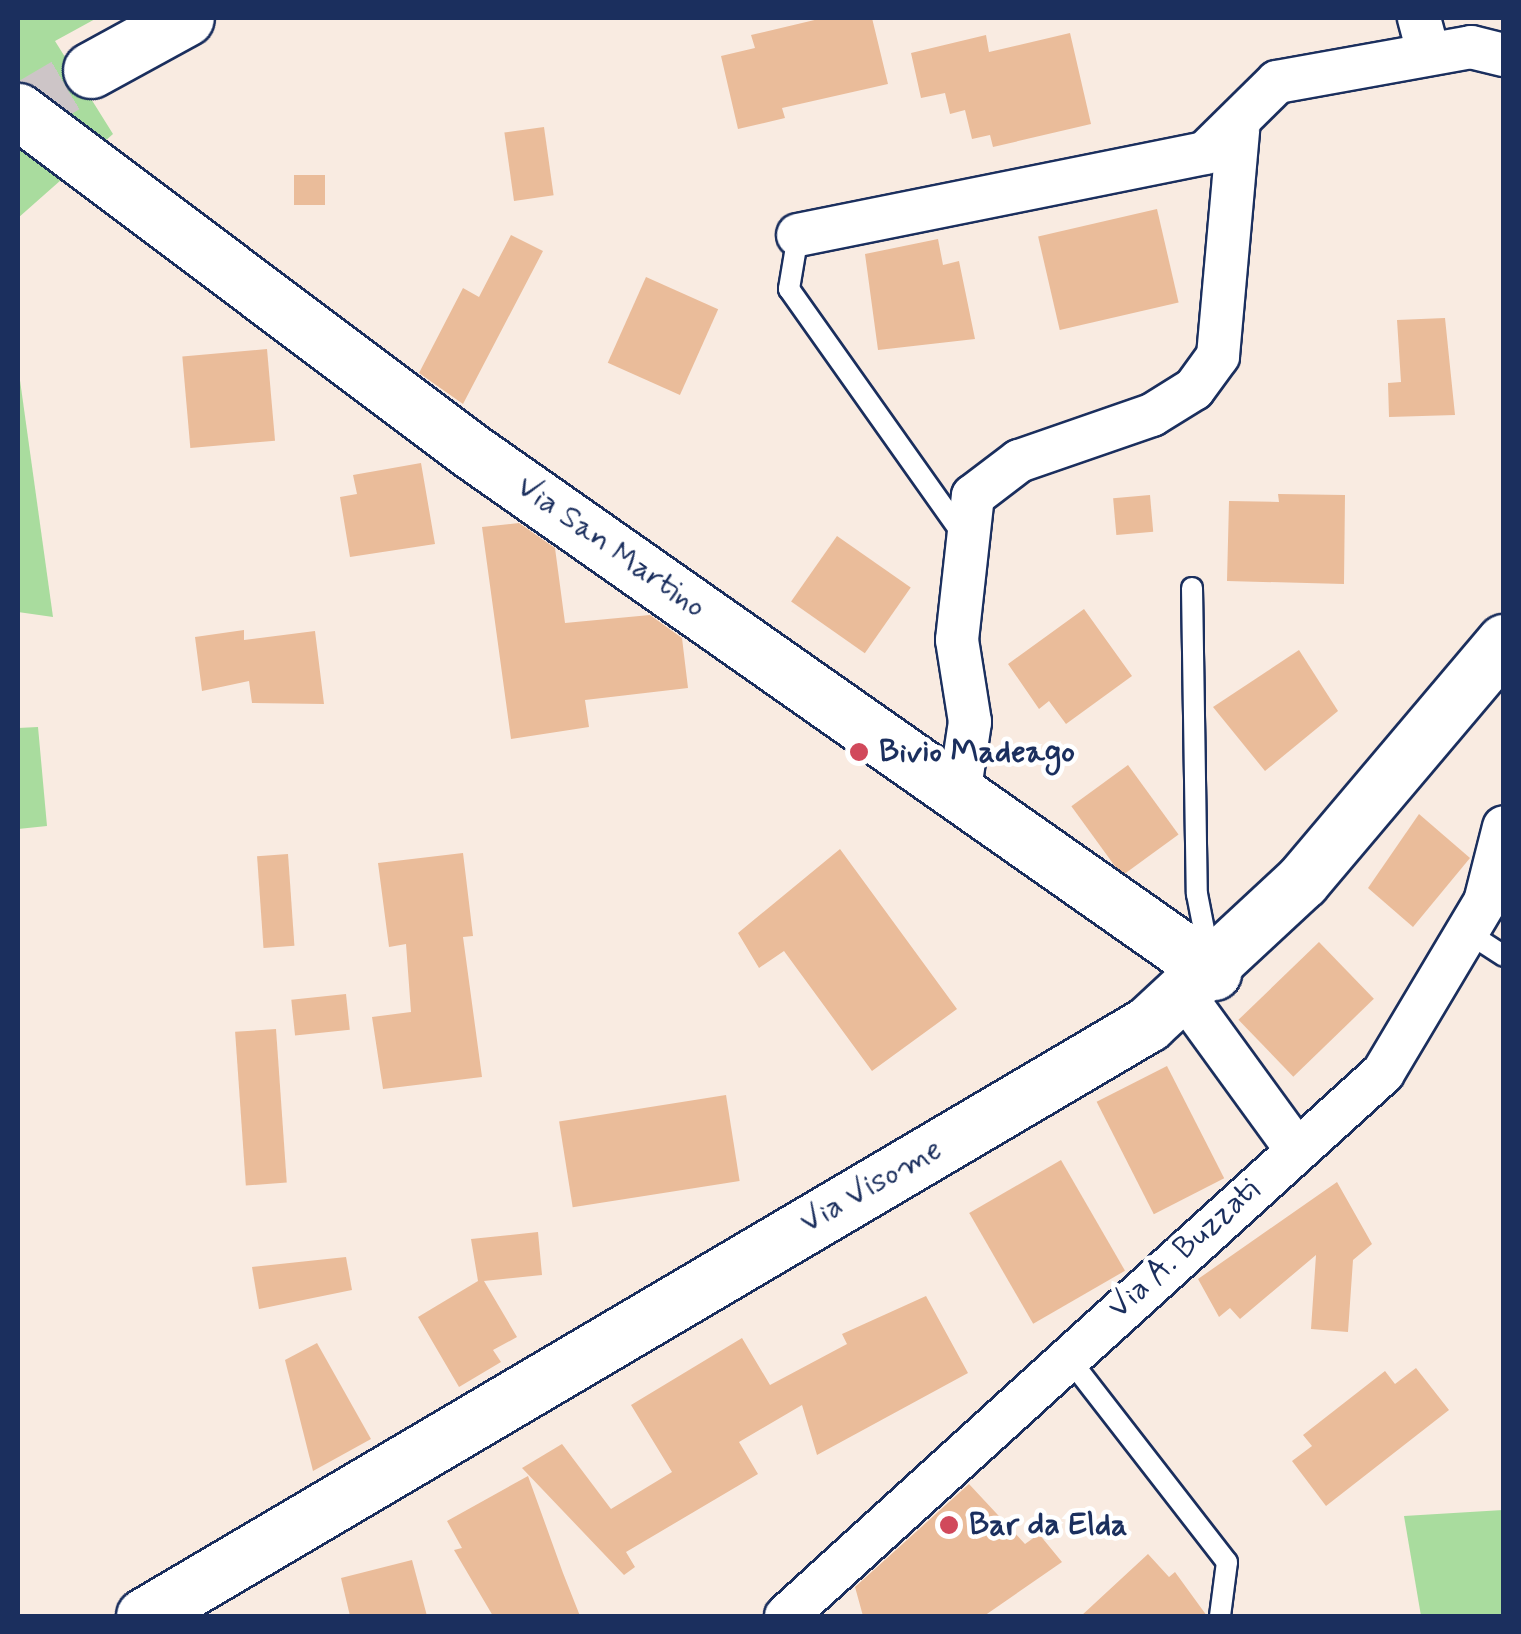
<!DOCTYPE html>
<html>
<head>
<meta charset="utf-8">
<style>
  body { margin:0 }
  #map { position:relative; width:1521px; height:1634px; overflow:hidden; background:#f9ebe1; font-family:Mynerve,sans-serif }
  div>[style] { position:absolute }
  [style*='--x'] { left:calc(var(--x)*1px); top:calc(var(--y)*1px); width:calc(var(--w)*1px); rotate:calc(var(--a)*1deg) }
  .green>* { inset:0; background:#a9dc9e }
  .building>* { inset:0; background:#eabc9a; transform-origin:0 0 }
  .secondary-tunnel>* { height:55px; margin-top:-27.5px; transform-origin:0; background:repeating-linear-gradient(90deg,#cdc5c7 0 55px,transparent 0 83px) }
  .roads { filter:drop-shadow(2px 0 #1b2f5e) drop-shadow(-2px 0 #1b2f5e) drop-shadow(0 2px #1b2f5e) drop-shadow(0 -2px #1b2f5e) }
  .lane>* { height:20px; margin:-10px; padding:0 10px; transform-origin:10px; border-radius:10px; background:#fff }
  .street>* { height:42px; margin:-21px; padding:0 21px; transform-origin:21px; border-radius:21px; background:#fff }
  .secondary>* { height:55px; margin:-27.5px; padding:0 27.5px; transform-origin:27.5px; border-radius:27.5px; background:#fff }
  .dots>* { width:28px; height:28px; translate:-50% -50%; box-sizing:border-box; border:5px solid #fff; border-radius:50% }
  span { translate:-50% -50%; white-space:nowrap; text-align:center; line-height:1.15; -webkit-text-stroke:9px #fff; paint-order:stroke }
  .street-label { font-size:32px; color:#1b2f5e }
  .poi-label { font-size:32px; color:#1b2f5e; font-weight:700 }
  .left { translate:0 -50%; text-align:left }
  .frame { position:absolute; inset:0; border:20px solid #1b2f5e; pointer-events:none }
</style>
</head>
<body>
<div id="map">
  <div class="green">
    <div style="clip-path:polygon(18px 18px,97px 18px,55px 41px,113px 134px,18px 218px)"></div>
    <div style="clip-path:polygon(18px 366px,53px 617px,18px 612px)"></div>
    <div style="clip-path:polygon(38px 727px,47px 826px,18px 829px,18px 728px)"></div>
    <div style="clip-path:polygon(1503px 1510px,1503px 1616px,1421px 1616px,1404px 1516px)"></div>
  </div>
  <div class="building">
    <div style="clip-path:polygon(823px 18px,872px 18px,888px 84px,782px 108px,785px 118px,738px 129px,721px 56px,755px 48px,751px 35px)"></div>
    <div style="clip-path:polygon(1070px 33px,1091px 124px,993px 147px,990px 135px,972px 139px,965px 110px,950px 114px,945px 93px,921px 98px,911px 53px,986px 35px,989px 52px)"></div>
    <div style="left:544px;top:127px;width:69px;height:40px;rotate:82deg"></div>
    <div style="left:294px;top:175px;width:31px;height:30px"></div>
    <div style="left:1157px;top:209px;width:96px;height:122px;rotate:77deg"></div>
    <div style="clip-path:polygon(511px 235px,543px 251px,463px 404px,419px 373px,463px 288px,479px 297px)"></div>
    <div style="clip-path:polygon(938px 239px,943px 265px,959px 261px,975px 339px,878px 350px,865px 254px)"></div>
    <div style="left:646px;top:277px;width:79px;height:94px;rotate:24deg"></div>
    <div style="clip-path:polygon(1445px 318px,1455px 415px,1389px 417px,1388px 383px,1401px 382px,1397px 320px)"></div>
    <div style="left:267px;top:349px;width:92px;height:85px;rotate:85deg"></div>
    <div style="clip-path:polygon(421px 463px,435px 544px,350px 557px,340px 497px,357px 494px,353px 475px)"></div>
    <div style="clip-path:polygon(1278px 494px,1345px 495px,1344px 584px,1227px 581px,1229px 501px,1279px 502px)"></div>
    <div style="left:1150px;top:495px;width:37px;height:37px;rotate:85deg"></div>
    <div style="clip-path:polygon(519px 523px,555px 548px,565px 623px,650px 615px,682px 638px,688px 688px,585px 700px,589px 727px,511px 739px,482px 527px)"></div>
    <div style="left:837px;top:536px;width:90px;height:80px;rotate:35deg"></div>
    <div style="clip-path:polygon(1084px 609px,1132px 676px,1066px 724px,1049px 701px,1039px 709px,1008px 664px)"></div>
    <div style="clip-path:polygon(244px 630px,244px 640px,315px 631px,324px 704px,252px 703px,249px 681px,202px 691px,195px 637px)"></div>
    <div style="clip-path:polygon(1299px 650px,1338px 711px,1265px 771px,1213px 707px)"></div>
    <div style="left:1128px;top:765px;width:86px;height:70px;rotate:54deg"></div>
    <div style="clip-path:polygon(1419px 814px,1470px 858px,1413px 927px,1368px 888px)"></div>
    <div style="clip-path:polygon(840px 849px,957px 1009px,872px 1071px,784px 951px,759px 968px,738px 933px)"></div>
    <div style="clip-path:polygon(463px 853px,473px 936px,463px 937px,482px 1077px,383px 1089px,372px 1017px,411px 1012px,406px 944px,389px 947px,378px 863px)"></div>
    <div style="left:288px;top:854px;width:92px;height:31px;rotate:86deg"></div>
    <div style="left:1319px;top:942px;width:79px;height:112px;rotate:46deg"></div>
    <div style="left:346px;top:994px;width:36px;height:55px;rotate:84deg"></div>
    <div style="left:276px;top:1029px;width:154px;height:41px;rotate:86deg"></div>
    <div style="left:1167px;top:1066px;width:126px;height:79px;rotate:63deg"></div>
    <div style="left:726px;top:1095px;width:87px;height:169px;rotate:81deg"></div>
    <div style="left:1061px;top:1160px;width:128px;height:106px;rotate:60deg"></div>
    <div style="clip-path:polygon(1337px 1182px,1372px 1244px,1353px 1260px,1348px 1332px,1311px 1329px,1316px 1255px,1240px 1319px,1230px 1308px,1219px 1317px,1198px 1279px)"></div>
    <div style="clip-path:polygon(538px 1232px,542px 1275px,484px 1281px,517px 1337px,493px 1350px,501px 1362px,459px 1387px,418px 1317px,478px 1281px,471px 1239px)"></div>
    <div style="clip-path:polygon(346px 1257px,352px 1290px,259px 1309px,252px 1267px)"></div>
    <div style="clip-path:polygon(926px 1296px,968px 1373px,817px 1455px,802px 1405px,739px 1442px,758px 1474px,626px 1552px,635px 1567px,624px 1575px,522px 1468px,562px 1444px,611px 1509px,672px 1472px,631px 1405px,742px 1338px,770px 1385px,847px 1344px,842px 1334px)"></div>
    <div style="clip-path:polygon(317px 1343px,371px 1439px,313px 1471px,285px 1360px)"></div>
    <div style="clip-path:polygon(1416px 1368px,1449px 1410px,1326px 1506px,1292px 1461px,1312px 1446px,1303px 1435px,1385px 1371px,1395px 1384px)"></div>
    <div style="clip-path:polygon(528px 1476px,563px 1573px,580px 1616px,493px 1616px,454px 1550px,462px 1548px,447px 1521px)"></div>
    <div style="clip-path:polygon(969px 1484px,1025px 1544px,1039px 1534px,1062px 1562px,984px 1616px,863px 1616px,855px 1587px)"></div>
    <div style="clip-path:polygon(1148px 1554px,1169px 1577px,1175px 1572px,1207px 1616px,1081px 1616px)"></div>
    <div style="clip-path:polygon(412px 1560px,427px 1616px,350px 1616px,341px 1578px)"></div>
  </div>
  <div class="secondary-tunnel">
    <div style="--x:18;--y:113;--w:85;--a:-30.5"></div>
  </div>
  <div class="roads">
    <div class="lane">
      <div style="--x:798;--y:235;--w:55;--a:99.5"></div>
      <div style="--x:789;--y:289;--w:305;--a:54.7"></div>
      <div style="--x:1192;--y:588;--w:306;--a:89.1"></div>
      <div style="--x:1197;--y:894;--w:62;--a:78.9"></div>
      <div style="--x:1467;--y:932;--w:44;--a:33"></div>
      <div style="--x:1067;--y:1356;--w:261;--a:52.2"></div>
      <div style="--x:1227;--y:1562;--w:54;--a:97.4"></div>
    </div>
    <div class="street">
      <div style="--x:1419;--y:18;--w:35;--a:75"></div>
      <div style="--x:798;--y:235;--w:415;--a:-11.4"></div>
      <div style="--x:1205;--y:153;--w:101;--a:-44.6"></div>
      <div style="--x:1277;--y:82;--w:197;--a:-10.2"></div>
      <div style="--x:1471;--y:47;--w:34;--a:14"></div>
      <div style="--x:960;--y:788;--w:67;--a:-81.4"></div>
      <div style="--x:970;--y:722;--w:83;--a:-99"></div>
      <div style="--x:957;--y:640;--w:145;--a:-83.7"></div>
      <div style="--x:973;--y:496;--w:58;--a:-37.3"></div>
      <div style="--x:1019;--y:461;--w:141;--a:-19.1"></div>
      <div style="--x:1152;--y:415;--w:49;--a:-31.8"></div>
      <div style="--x:1194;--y:389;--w:41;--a:-54"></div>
      <div style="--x:1218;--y:356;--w:226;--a:-84.9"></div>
      <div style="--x:1184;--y:995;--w:190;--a:54"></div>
      <div style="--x:786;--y:1616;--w:807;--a:-42.29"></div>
      <div style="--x:1383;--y:1073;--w:199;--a:-59.2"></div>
      <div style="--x:1485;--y:902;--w:77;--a:-75.8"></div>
    </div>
    <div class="secondary">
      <div style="--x:91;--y:70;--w:108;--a:-28.7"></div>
      <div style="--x:18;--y:111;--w:566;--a:36.89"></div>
      <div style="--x:471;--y:451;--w:907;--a:35.07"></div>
      <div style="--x:144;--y:1616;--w:1166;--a:-30.53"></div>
      <div style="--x:1148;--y:1024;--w:210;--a:-42.9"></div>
      <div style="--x:1302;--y:881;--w:313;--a:-49.8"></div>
    </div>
  </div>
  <div class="dots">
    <div style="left:859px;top:752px;background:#d1495b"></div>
    <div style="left:949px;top:1525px;background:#d1495b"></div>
  </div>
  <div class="street-label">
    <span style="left:611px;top:547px;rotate:35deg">Via San Martino</span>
    <span style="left:871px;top:1186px;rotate:-30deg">Via Visome</span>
    <span style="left:1184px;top:1249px;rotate:-42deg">Via A. Buzzati</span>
  </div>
  <div class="poi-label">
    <span class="left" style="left:879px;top:752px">Bivio Madeago</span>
    <span class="left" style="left:969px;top:1525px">Bar da Elda</span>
  </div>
  <div class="frame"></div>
</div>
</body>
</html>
